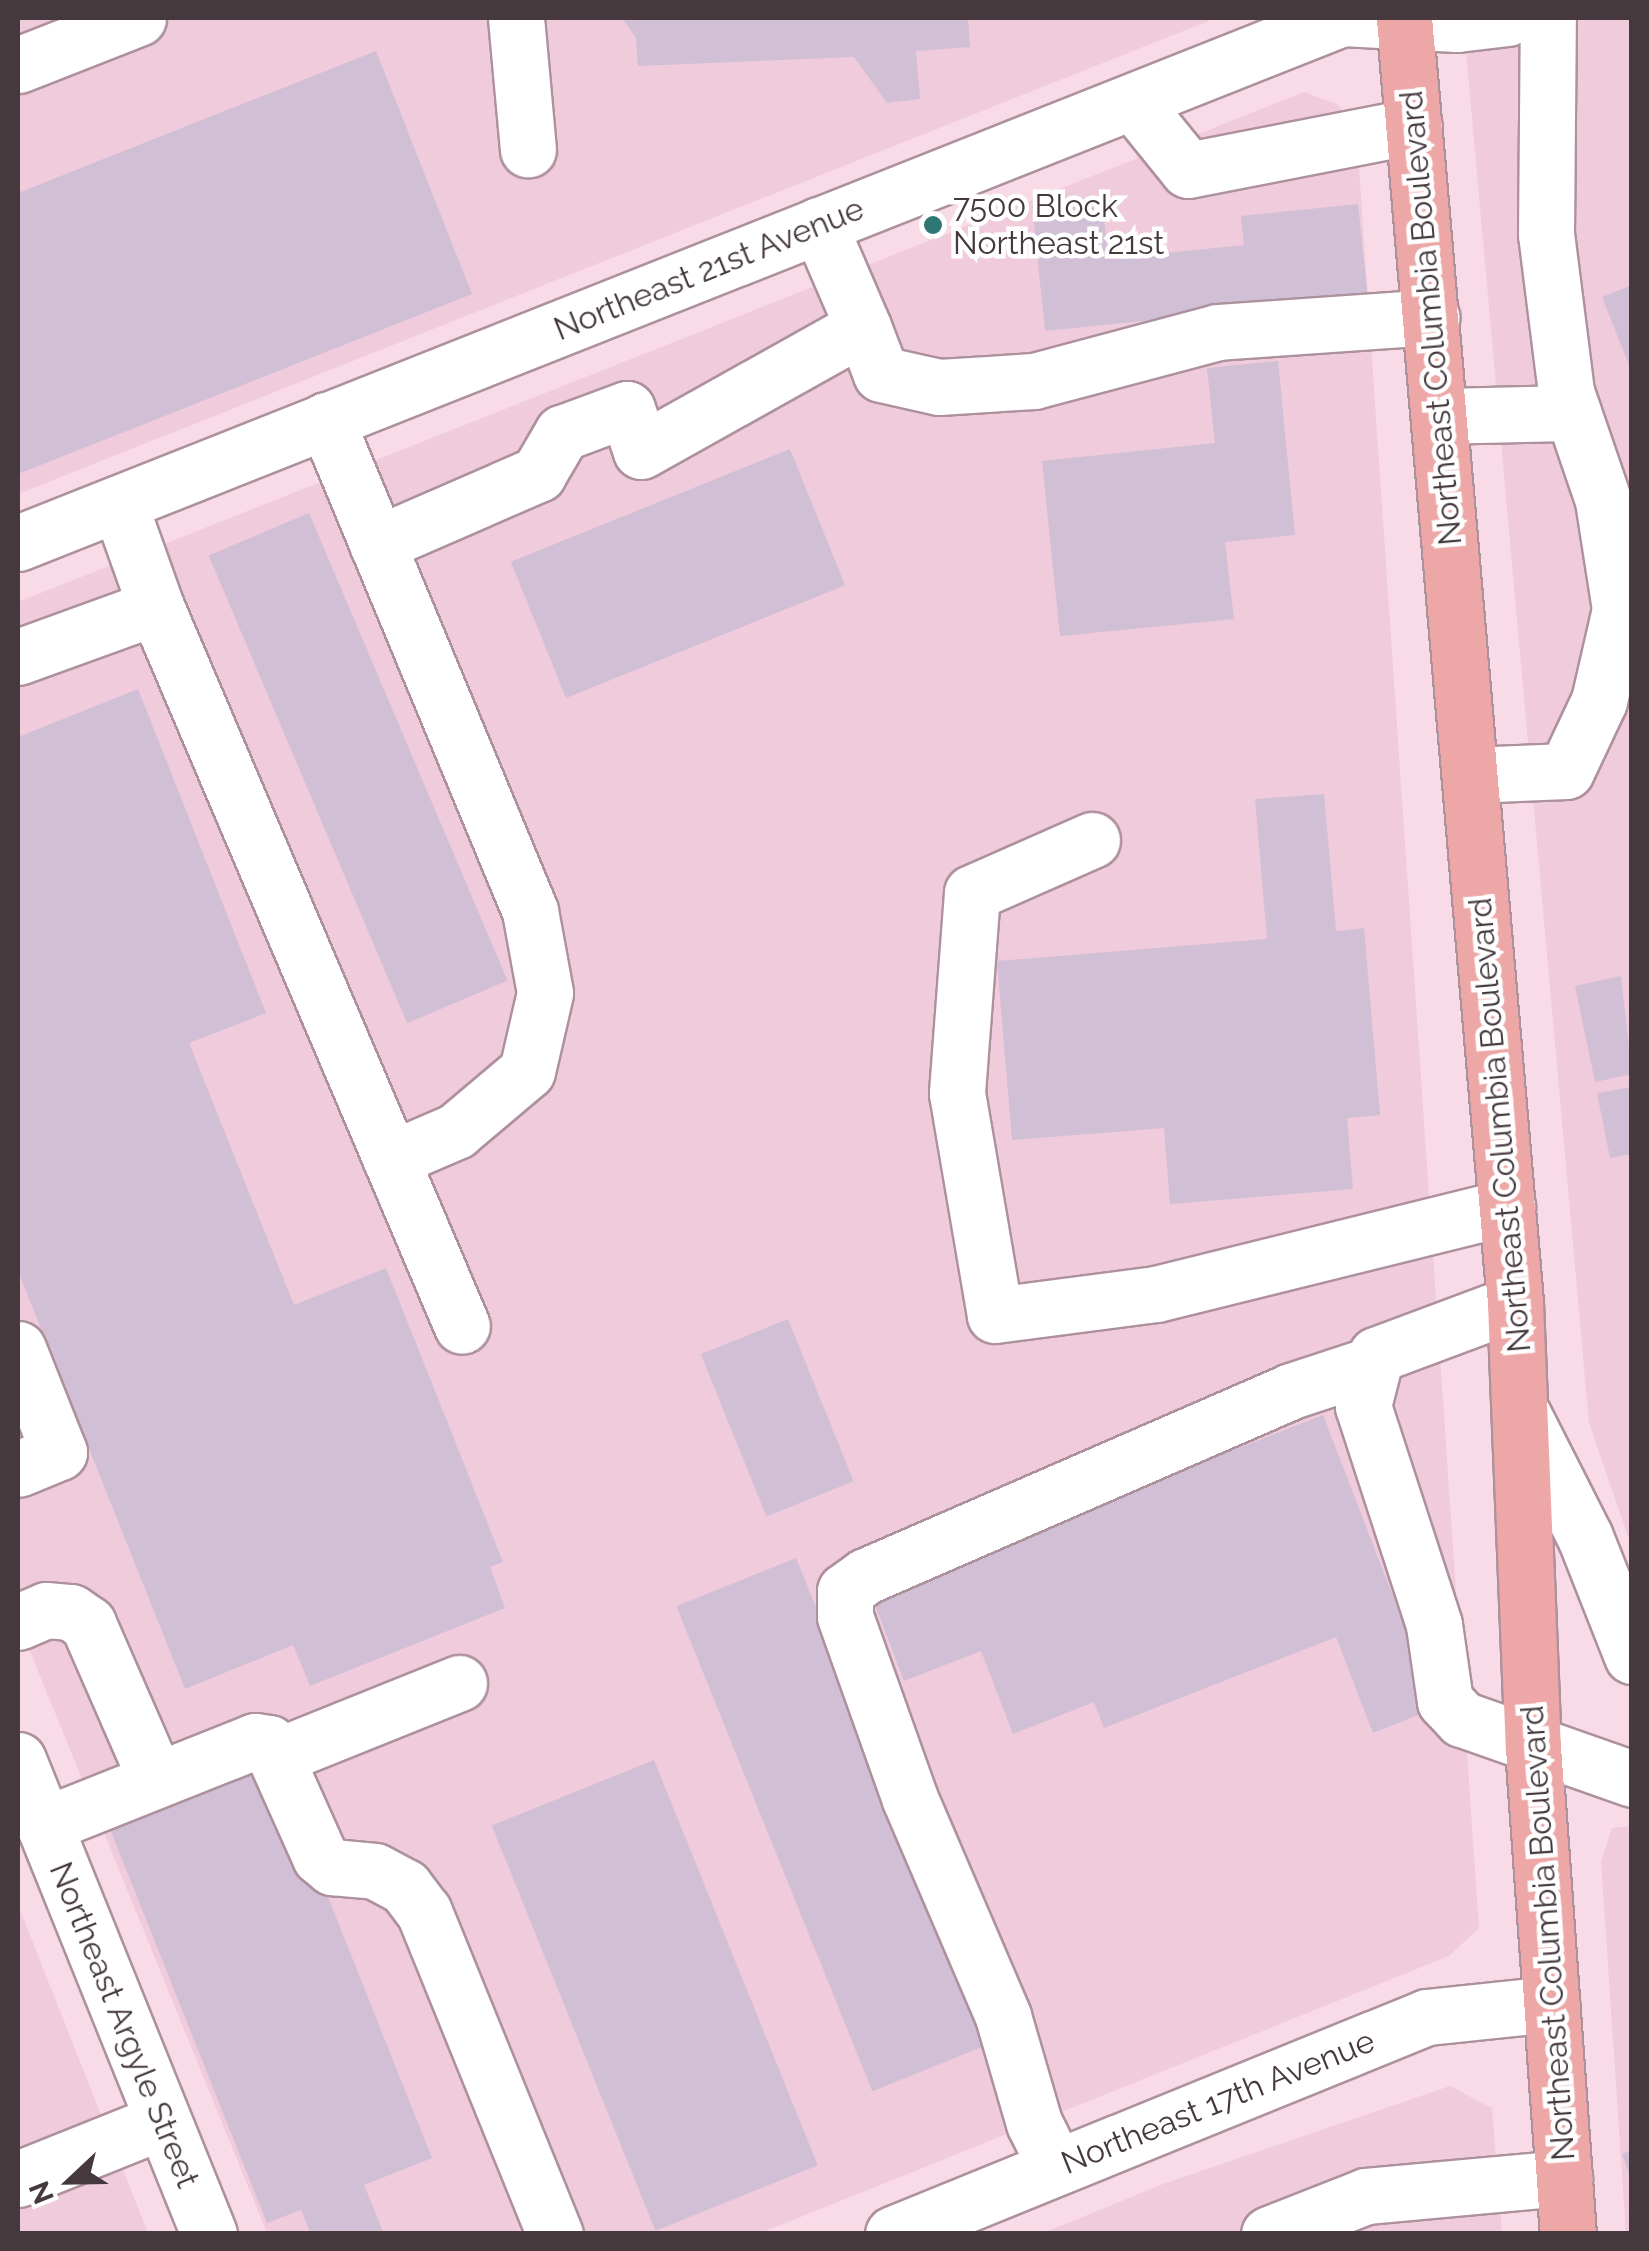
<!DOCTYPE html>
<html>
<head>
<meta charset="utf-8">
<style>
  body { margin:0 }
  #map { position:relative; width:1649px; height:2251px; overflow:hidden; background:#f9dbe8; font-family:Raleway,sans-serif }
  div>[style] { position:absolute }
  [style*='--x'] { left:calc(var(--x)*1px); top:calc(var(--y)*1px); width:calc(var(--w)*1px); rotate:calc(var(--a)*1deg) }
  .built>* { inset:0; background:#f0cbdb }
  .building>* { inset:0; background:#d0bfd5; transform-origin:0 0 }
  .roads { filter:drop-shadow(2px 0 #ad919d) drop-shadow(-2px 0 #ad919d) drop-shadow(0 2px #ad919d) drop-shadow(0 -2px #ad919d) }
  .minor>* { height:55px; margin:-27.5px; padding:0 27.5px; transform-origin:27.5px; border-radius:27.5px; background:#fff }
  .major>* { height:55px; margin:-27.5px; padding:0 27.5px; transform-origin:27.5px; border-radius:27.5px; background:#eca7a6 }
  .dots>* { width:28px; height:28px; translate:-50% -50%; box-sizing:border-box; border:5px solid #fff; border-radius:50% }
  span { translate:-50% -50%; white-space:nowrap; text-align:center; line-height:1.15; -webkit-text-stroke:9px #fff; paint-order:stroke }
  .poi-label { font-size:32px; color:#45393e }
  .left { translate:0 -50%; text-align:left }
  .street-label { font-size:32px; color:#45393e }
  .frame { position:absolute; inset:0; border:20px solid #45393e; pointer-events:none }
  .north { position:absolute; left:20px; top:2131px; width:100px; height:100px; -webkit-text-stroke:8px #fff; paint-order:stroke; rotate:248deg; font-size:28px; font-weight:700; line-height:40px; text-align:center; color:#45393e }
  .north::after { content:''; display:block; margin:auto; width:35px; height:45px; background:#45393e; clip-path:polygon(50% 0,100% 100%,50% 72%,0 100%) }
</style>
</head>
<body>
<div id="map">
  <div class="built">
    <div style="clip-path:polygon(18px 18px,1216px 18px,18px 494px)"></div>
    <div style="clip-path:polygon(1463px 18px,1631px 18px,1631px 1545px,1589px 1423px)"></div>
    <div style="clip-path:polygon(1304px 92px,1339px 105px,1357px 139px,1479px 1928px,1449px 1956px,761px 2233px,267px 2233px,18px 1622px,18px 602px)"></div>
    <div style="clip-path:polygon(1631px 1826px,1631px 2233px,1626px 2233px,1601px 1861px,1612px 1828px)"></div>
    <div style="clip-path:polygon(18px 1905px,148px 2233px,18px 2233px)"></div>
    <div style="clip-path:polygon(1450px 2086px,1492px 2108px,1502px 2233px,1041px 2234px,1163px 2184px)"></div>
  </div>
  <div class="building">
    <div style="clip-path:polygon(622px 18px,968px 18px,970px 47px,916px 51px,920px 99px,887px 103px,854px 57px,638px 66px,636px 38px)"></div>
    <div style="clip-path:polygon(376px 51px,472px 294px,18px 474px,18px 193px)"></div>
    <div style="clip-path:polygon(1102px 197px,1108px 259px,1244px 245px,1241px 216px,1358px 204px,1368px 298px,1045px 331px,1032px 204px)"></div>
    <div style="clip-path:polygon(1632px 285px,1632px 370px,1631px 370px,1602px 297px)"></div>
    <div style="clip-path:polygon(1278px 361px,1295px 535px,1225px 542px,1234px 619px,1060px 636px,1042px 461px,1215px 443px,1207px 368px)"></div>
    <div style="left:790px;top:449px;width:147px;height:301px;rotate:68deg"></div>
    <div style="left:309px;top:513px;width:508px;height:109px;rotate:67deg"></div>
    <div style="clip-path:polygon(138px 689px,266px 1013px,189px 1043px,294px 1305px,386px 1268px,503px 1562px,490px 1567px,505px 1608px,310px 1686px,293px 1645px,185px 1689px,18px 1271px,18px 737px)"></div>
    <div style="clip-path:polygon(1324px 794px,1336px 931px,1364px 928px,1380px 1115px,1347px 1118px,1353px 1189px,1170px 1204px,1164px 1128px,1012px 1140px,997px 961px,1267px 939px,1255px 799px)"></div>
    <div style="clip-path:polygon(1621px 976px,1632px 1074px,1595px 1082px,1575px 986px)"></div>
    <div style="clip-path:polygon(1632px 1087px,1632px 1154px,1610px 1158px,1597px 1093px)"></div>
    <div style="left:788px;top:1319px;width:175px;height:94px;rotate:68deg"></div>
    <div style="clip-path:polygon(1323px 1415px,1436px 1708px,1373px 1733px,1336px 1637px,1104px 1728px,1094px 1702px,1013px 1734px,981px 1651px,904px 1681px,870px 1592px)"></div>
    <div style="left:796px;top:1558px;width:523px;height:129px;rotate:68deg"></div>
    <div style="clip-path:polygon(271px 1754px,432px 2158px,364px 2185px,384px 2234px,311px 2234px,301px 2210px,267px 2223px,106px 1819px)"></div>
    <div style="left:654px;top:1760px;width:437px;height:175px;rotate:68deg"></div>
    <div style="clip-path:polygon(1632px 2150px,1632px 2178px,1631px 2178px,1622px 2154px)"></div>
  </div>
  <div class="roads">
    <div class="minor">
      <div style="--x:516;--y:18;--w:132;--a:84.8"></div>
      <div style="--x:18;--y:65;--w:129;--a:-21.4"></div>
      <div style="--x:1133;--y:102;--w:87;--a:51"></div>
      <div style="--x:1188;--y:170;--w:230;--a:-11"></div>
      <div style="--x:819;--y:225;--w:111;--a:66.7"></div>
      <div style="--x:1440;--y:416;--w:133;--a:-1.3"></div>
      <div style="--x:326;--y:420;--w:532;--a:67.44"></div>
      <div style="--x:530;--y:911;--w:83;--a:79.6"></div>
      <div style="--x:545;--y:993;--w:80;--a:103"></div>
      <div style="--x:527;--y:1071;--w:93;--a:139.8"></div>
      <div style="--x:456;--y:1131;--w:71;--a:156.7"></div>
      <div style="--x:18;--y:543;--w:1424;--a:-21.63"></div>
      <div style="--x:1342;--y:18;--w:115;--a:3"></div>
      <div style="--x:1457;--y:24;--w:51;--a:-6.7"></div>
      <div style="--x:377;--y:544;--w:176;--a:-23.5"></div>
      <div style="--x:538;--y:474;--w:48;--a:-59.7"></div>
      <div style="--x:562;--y:433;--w:69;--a:-20.3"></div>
      <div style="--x:627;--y:409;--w:44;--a:71.6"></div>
      <div style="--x:641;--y:451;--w:254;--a:-29.2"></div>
      <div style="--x:863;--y:327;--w:50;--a:69"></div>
      <div style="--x:881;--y:374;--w:59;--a:12.6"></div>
      <div style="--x:939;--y:387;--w:95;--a:-3.6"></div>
      <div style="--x:1034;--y:381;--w:190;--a:-14.9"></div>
      <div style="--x:1218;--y:332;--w:214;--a:-4"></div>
      <div style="--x:156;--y:607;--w:781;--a:66.95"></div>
      <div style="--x:18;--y:657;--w:147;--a:-19.9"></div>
      <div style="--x:156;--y:607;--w:110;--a:-109.6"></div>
      <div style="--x:1470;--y:775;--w:96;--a:-2.4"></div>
      <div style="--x:1566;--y:771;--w:77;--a:-64.8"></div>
      <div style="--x:1599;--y:701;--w:94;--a:-77.1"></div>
      <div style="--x:1620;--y:609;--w:110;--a:-98.9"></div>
      <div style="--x:1603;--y:500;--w:114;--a:-108.9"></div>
      <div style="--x:1566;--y:392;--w:159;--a:-97.2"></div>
      <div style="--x:1546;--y:234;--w:216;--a:-89.5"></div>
      <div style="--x:1092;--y:840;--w:131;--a:156.2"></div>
      <div style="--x:972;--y:893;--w:201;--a:94.3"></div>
      <div style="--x:957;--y:1093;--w:225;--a:80.3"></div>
      <div style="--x:995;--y:1315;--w:162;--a:-7.4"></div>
      <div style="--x:1156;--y:1294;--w:362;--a:-13.9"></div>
      <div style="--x:1515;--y:1303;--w:148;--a:159.5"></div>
      <div style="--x:1376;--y:1355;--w:53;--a:104.3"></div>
      <div style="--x:1363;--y:1406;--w:230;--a:72"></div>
      <div style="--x:1434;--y:1625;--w:77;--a:81.8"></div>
      <div style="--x:1445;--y:1701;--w:25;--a:47"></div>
      <div style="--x:1462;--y:1719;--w:180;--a:19.4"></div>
      <div style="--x:18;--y:1349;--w:111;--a:68.3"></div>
      <div style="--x:59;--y:1452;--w:44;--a:157.5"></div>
      <div style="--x:1523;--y:1415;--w:137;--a:63.1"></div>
      <div style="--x:1585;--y:1537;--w:128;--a:68.4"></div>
      <div style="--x:18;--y:1622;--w:30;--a:-23"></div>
      <div style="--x:46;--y:1610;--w:25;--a:5"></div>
      <div style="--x:71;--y:1612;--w:21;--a:35"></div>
      <div style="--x:88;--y:1624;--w:170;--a:66.4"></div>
      <div style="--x:280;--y:1755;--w:193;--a:-21.9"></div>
      <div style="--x:18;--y:1760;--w:511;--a:68.05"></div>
      <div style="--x:44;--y:1825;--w:227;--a:-21.7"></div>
      <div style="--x:255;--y:1741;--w:14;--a:8"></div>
      <div style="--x:269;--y:1743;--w:125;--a:65.9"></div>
      <div style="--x:320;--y:1857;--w:16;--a:40"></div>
      <div style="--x:332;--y:1867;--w:43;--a:5.3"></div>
      <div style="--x:375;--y:1871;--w:34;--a:28"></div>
      <div style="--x:405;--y:1887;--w:31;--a:53"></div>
      <div style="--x:424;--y:1912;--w:348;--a:67.9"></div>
      <div style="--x:1056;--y:2167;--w:49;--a:-116.6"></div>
      <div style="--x:1034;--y:2123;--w:111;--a:-106.2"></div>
      <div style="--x:1003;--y:2016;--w:236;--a:-113.2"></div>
      <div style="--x:910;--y:1799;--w:194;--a:-109.6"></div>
      <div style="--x:845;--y:1616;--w:25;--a:-90"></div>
      <div style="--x:845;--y:1591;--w:26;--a:-36"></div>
      <div style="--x:866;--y:1576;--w:464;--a:-23.5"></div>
      <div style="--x:1291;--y:1391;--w:86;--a:-18.2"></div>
      <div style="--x:18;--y:2179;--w:156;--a:-21.8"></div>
      <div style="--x:893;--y:2234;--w:576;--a:-22.12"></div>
      <div style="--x:1427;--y:2017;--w:125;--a:-6"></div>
      <div style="--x:1269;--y:2234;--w:104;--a:-21.4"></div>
      <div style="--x:1366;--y:2196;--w:199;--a:-5.2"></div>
    </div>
    <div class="major">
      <div style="--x:1404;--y:18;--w:1290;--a:85.06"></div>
      <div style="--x:1515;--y:1303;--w:444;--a:87.7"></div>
      <div style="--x:1533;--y:1747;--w:488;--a:85.9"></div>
    </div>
  </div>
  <div class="dots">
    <div style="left:933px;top:225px;background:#2e7774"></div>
  </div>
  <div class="poi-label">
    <span class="left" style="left:953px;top:225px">7500 Block<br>Northeast 21st</span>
  </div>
  <div class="street-label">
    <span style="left:709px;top:269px;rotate:-22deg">Northeast 21st Avenue</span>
    <span style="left:1431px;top:318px;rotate:-95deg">Northeast Columbia Boulevard</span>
    <span style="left:1500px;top:1125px;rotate:-95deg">Northeast Columbia Boulevard</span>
    <span style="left:1548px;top:1933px;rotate:-94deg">Northeast Columbia Boulevard</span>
    <span style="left:124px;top:2025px;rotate:68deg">Northeast Argyle Street</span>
    <span style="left:1218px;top:2102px;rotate:-22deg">Northeast 17th Avenue</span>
  </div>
  <div class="frame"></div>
  <div class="north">N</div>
</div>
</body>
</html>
